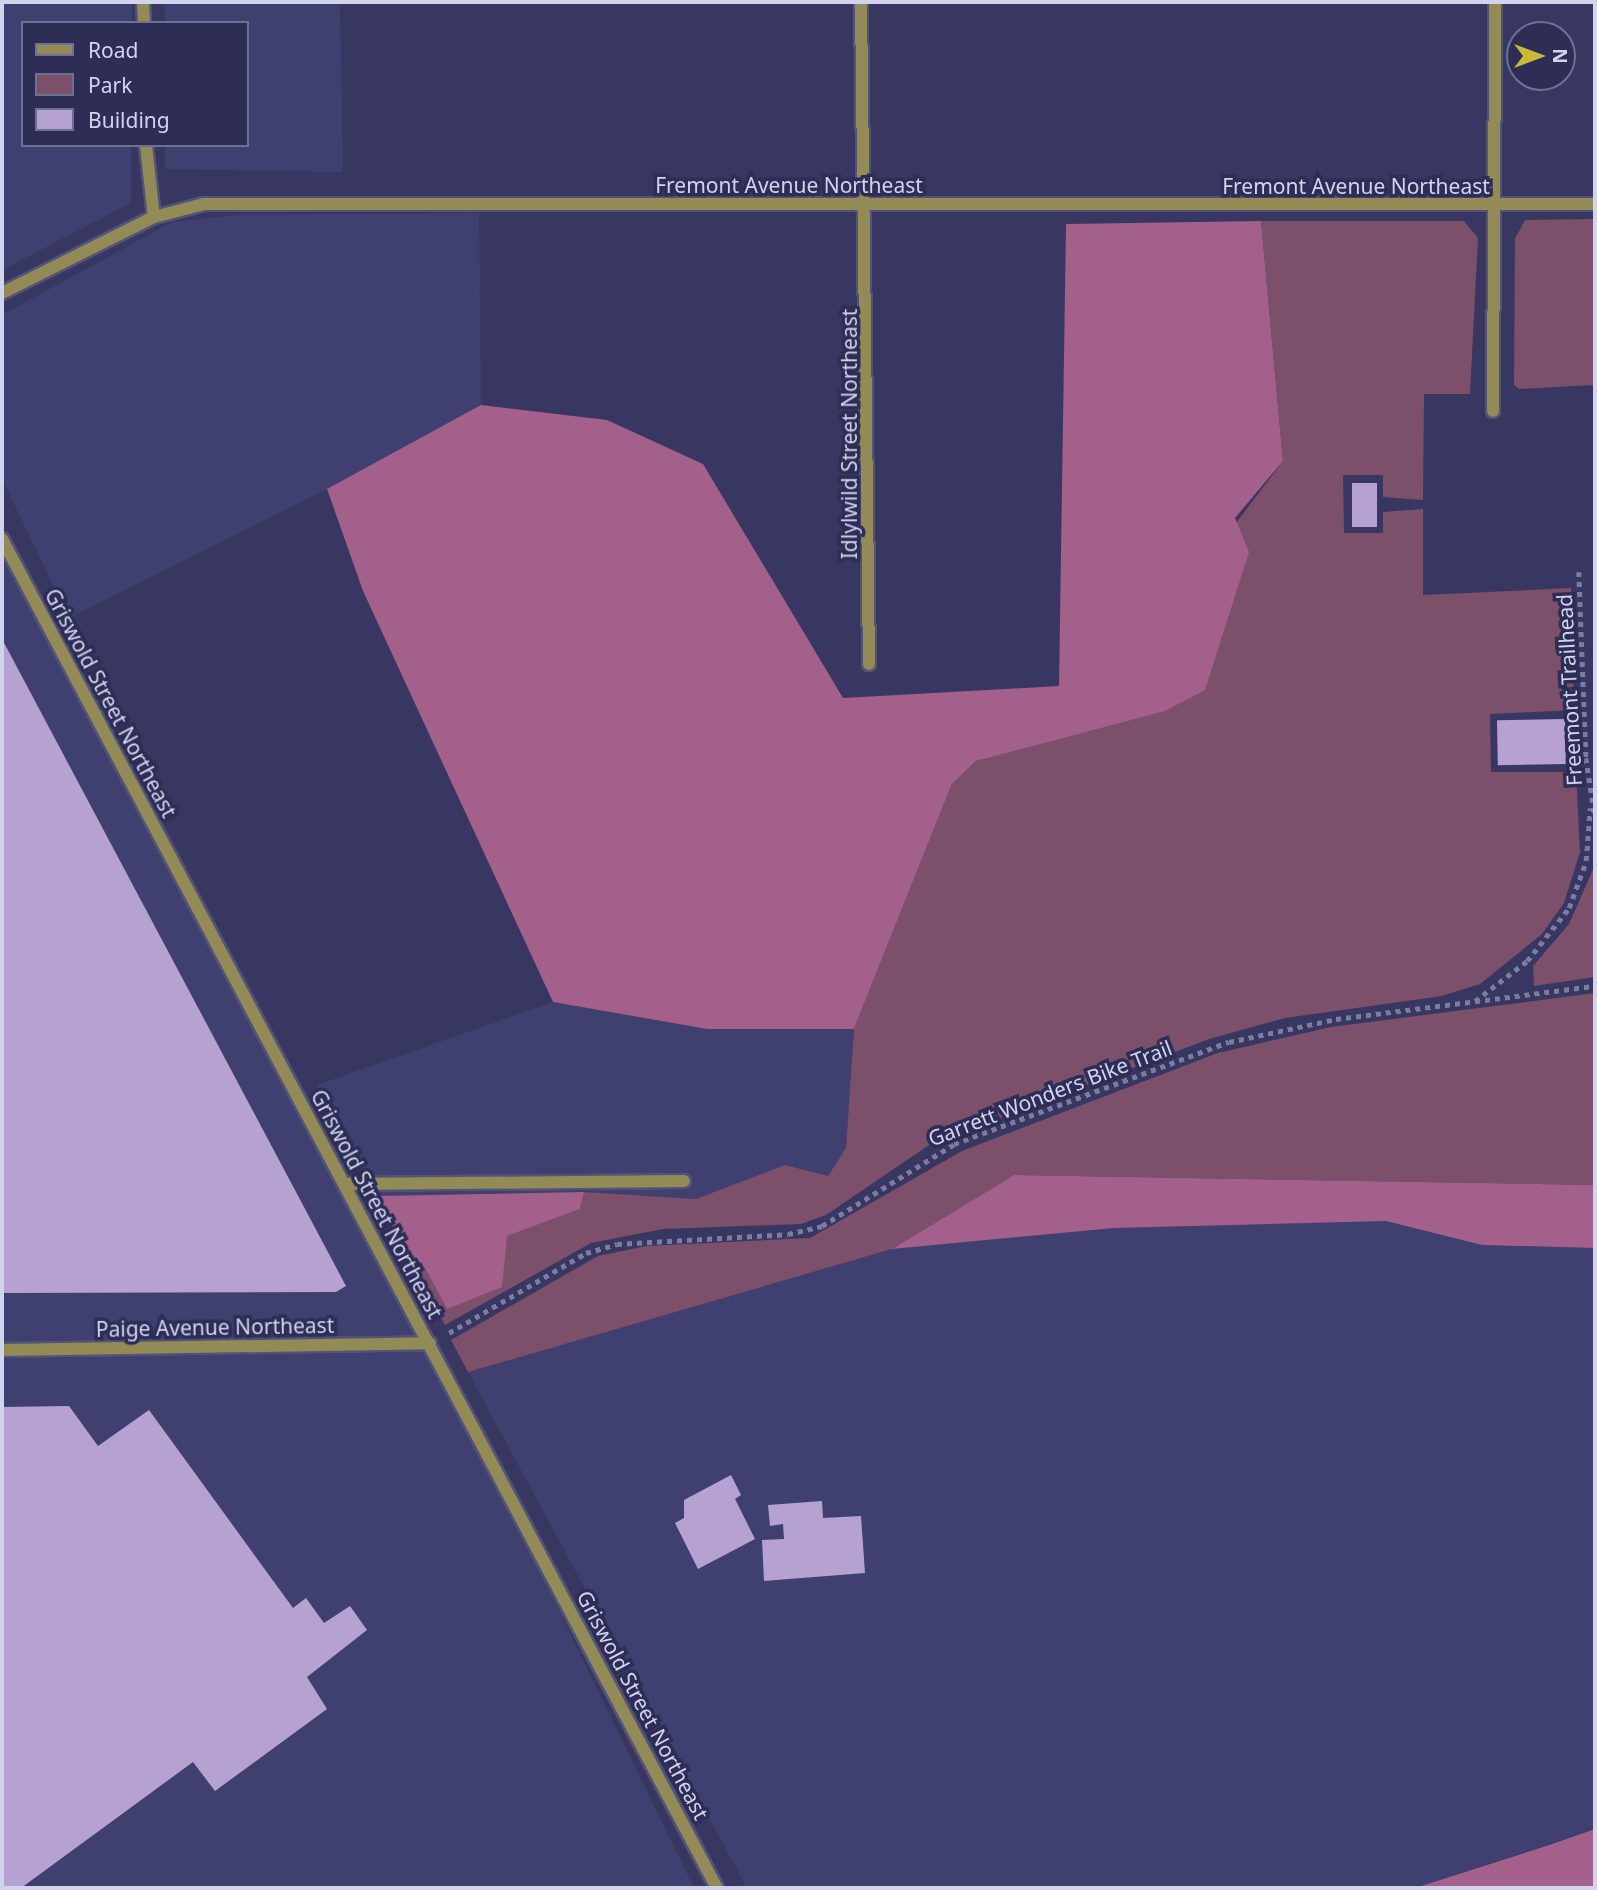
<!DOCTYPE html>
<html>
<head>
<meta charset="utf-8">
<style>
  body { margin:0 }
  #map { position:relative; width:1597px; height:1890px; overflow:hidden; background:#373761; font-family:"Noto Sans",sans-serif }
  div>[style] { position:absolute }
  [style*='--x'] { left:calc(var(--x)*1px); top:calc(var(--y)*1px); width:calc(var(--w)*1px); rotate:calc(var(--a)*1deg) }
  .built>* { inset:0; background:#404070 }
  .green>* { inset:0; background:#7c506b }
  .forest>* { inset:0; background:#a3608a }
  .building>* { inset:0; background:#b5a2d2; transform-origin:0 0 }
  .path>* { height:4.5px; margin-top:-2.25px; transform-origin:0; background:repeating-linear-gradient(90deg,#7b7c9f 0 5px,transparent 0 10px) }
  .roads { filter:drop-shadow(2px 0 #53537a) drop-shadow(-2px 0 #53537a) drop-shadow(0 2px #53537a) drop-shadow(0 -2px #53537a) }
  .minor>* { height:12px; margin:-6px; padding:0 6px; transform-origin:6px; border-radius:6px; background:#928b56 }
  span { translate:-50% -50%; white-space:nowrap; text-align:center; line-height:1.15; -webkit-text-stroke:7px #2d2d56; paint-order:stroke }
  .street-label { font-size:21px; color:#d2d4ee }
  .frame { position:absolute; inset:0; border:4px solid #d2d4ee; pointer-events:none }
  .legend { position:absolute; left:21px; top:21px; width:228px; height:126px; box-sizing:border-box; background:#2d2d56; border:2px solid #6f7093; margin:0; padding:9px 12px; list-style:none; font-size:21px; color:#d2d4ee }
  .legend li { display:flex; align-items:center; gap:14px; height:35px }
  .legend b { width:35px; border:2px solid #6f7093 }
  .north { position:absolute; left:1506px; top:21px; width:70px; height:70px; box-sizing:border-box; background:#2d2d56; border:2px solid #6f7093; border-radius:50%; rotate:90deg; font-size:19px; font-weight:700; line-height:28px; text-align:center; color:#d2d4ee }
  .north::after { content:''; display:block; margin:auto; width:24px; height:32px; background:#caba3a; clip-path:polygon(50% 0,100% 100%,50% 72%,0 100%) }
</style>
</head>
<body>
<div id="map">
  <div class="built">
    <div style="clip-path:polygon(2px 2px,132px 2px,132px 23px,23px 23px,23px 145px,131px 145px,131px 203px,2px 270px)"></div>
    <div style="clip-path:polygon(165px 2px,340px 2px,343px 172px,165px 169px,165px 145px,247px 145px,247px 23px,165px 23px)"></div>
    <div style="clip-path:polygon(479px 213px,481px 405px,395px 455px,69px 618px,2px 479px,2px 315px,172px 222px,238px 215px)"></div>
    <div style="clip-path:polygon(2px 539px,419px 1323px,694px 1888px,2px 1888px)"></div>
    <div style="clip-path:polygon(553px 1002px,707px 1029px,854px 1029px,846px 1148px,828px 1176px,785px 1165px,696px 1199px,584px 1192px,376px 1196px,317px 1085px)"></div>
    <div style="clip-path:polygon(1386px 1221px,1482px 1245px,1595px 1248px,1595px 1829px,1415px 1888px,747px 1888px,468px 1372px,892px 1249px,1114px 1228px)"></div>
  </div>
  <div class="green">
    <div style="clip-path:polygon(1595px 219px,1595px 385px,1519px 389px,1514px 385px,1515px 239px,1525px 220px)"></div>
    <div style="clip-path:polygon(1261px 221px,1464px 221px,1478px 238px,1470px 394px,1424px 394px,1423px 500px,1383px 497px,1383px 475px,1343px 475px,1344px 533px,1383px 533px,1383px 512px,1423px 509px,1423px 595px,1571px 588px,1574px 710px,1490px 714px,1491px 772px,1576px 772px,1580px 852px,1564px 903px,1542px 934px,1480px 984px,1442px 996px,1285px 1018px,1209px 1039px,929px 1145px,826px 1215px,801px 1224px,663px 1229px,591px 1243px,445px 1325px,413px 1264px,426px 1270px,447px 1309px,504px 1253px,507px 1236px,580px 1209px,584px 1192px,696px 1199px,785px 1165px,828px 1176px,846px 1148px,854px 1029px,952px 784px,976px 761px,1076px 734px,1283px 461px)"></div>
    <div style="clip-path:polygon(1595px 865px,1595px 977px,1534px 986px,1533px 966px,1569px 924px)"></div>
    <div style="clip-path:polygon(1595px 993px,1595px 1185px,1014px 1175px,892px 1249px,468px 1372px,451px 1340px,598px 1256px,646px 1246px,810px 1238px,962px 1151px,1218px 1053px,1331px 1027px)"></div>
  </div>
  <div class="forest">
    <div style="clip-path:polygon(1261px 221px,1283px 461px,1235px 518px,1249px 552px,1205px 690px,1165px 711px,976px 761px,952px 784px,854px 1029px,707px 1029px,553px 1002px,363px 591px,327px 489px,481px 405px,607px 420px,703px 464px,843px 698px,1059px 686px,1066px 224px)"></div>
    <div style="clip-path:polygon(1014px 1175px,1595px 1185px,1595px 1248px,1482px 1245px,1386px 1221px,1114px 1228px,892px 1249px)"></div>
    <div style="clip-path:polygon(584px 1192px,580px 1209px,507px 1236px,502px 1287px,447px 1309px,426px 1270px,413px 1264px,376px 1196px)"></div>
    <div style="clip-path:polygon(1595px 1829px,1595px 1888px,1415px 1888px,1549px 1845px)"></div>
  </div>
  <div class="building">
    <div style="left:1352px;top:483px;width:25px;height:44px"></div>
    <div style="clip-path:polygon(2px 639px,346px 1286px,336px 1292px,2px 1293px)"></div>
    <div style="left:1565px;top:719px;width:45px;height:68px;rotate:89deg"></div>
    <div style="clip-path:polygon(69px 1406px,98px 1446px,149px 1410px,293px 1608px,306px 1598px,324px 1623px,350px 1606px,367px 1630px,307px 1677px,327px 1709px,215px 1791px,193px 1762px,21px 1888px,2px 1888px,2px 1407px)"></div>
    <div style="clip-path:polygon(731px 1475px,741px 1495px,735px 1499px,755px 1539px,698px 1569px,675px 1523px,684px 1518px,684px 1500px)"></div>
    <div style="clip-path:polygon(822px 1501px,823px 1518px,861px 1516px,865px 1573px,764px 1581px,762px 1540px,784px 1539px,783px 1524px,770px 1526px,768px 1505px)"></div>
  </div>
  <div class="path">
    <div style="--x:1579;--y:572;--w:186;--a:87.8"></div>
    <div style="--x:1586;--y:758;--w:59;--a:81.2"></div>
    <div style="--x:1475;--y:1001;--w:66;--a:-37.6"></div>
    <div style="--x:1527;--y:961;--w:68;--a:-51.6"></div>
    <div style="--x:1569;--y:908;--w:50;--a:-70.1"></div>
    <div style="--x:1586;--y:861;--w:53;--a:-85.7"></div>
    <div style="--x:449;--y:1333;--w:159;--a:-30.3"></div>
    <div style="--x:586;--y:1253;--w:32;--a:-16"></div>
    <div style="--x:617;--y:1244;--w:171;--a:-3.3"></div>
    <div style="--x:788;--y:1234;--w:35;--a:-13"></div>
    <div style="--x:822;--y:1226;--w:155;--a:-31.8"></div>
    <div style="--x:954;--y:1144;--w:293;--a:-20.4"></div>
    <div style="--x:1229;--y:1042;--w:109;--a:-12.1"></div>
    <div style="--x:1336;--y:1019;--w:261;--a:-7.3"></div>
  </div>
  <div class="roads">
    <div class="minor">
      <div style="--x:143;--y:2;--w:21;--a:87"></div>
      <div style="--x:861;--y:2;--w:662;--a:89.31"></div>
      <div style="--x:146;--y:145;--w:72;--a:83.7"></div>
      <div style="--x:2;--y:293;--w:170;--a:-26.6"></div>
      <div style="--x:154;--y:217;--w:52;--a:-14.6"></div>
      <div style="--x:204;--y:204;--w:1391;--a:0"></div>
      <div style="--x:1493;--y:411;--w:409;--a:-89.7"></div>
      <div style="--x:2;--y:539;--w:1527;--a:62.08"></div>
      <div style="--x:344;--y:1184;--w:340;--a:-0.5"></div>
      <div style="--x:2;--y:1350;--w:428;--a:-0.9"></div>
    </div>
  </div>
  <div class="street-label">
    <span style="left:789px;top:185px">Fremont Avenue Northeast</span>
    <span style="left:1356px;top:186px">Fremont Avenue Northeast</span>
    <span style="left:849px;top:434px;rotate:-90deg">Idlylwild Street Northeast</span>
    <span style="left:1569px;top:690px;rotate:-93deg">Freemont Trailhead</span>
    <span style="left:111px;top:703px;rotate:62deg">Griswold Street Northeast</span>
    <span style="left:1050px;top:1093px;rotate:-21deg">Garrett Wonders Bike Trail</span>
    <span style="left:377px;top:1204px;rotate:62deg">Griswold Street Northeast</span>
    <span style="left:215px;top:1327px;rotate:-1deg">Paige Avenue Northeast</span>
    <span style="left:643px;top:1705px;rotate:62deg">Griswold Street Northeast</span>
  </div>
  <div class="frame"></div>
  <ul class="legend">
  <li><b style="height:9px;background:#928b56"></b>Road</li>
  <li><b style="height:19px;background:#7c506b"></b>Park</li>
  <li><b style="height:19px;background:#b5a2d2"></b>Building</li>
  </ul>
  <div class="north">N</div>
</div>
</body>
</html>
